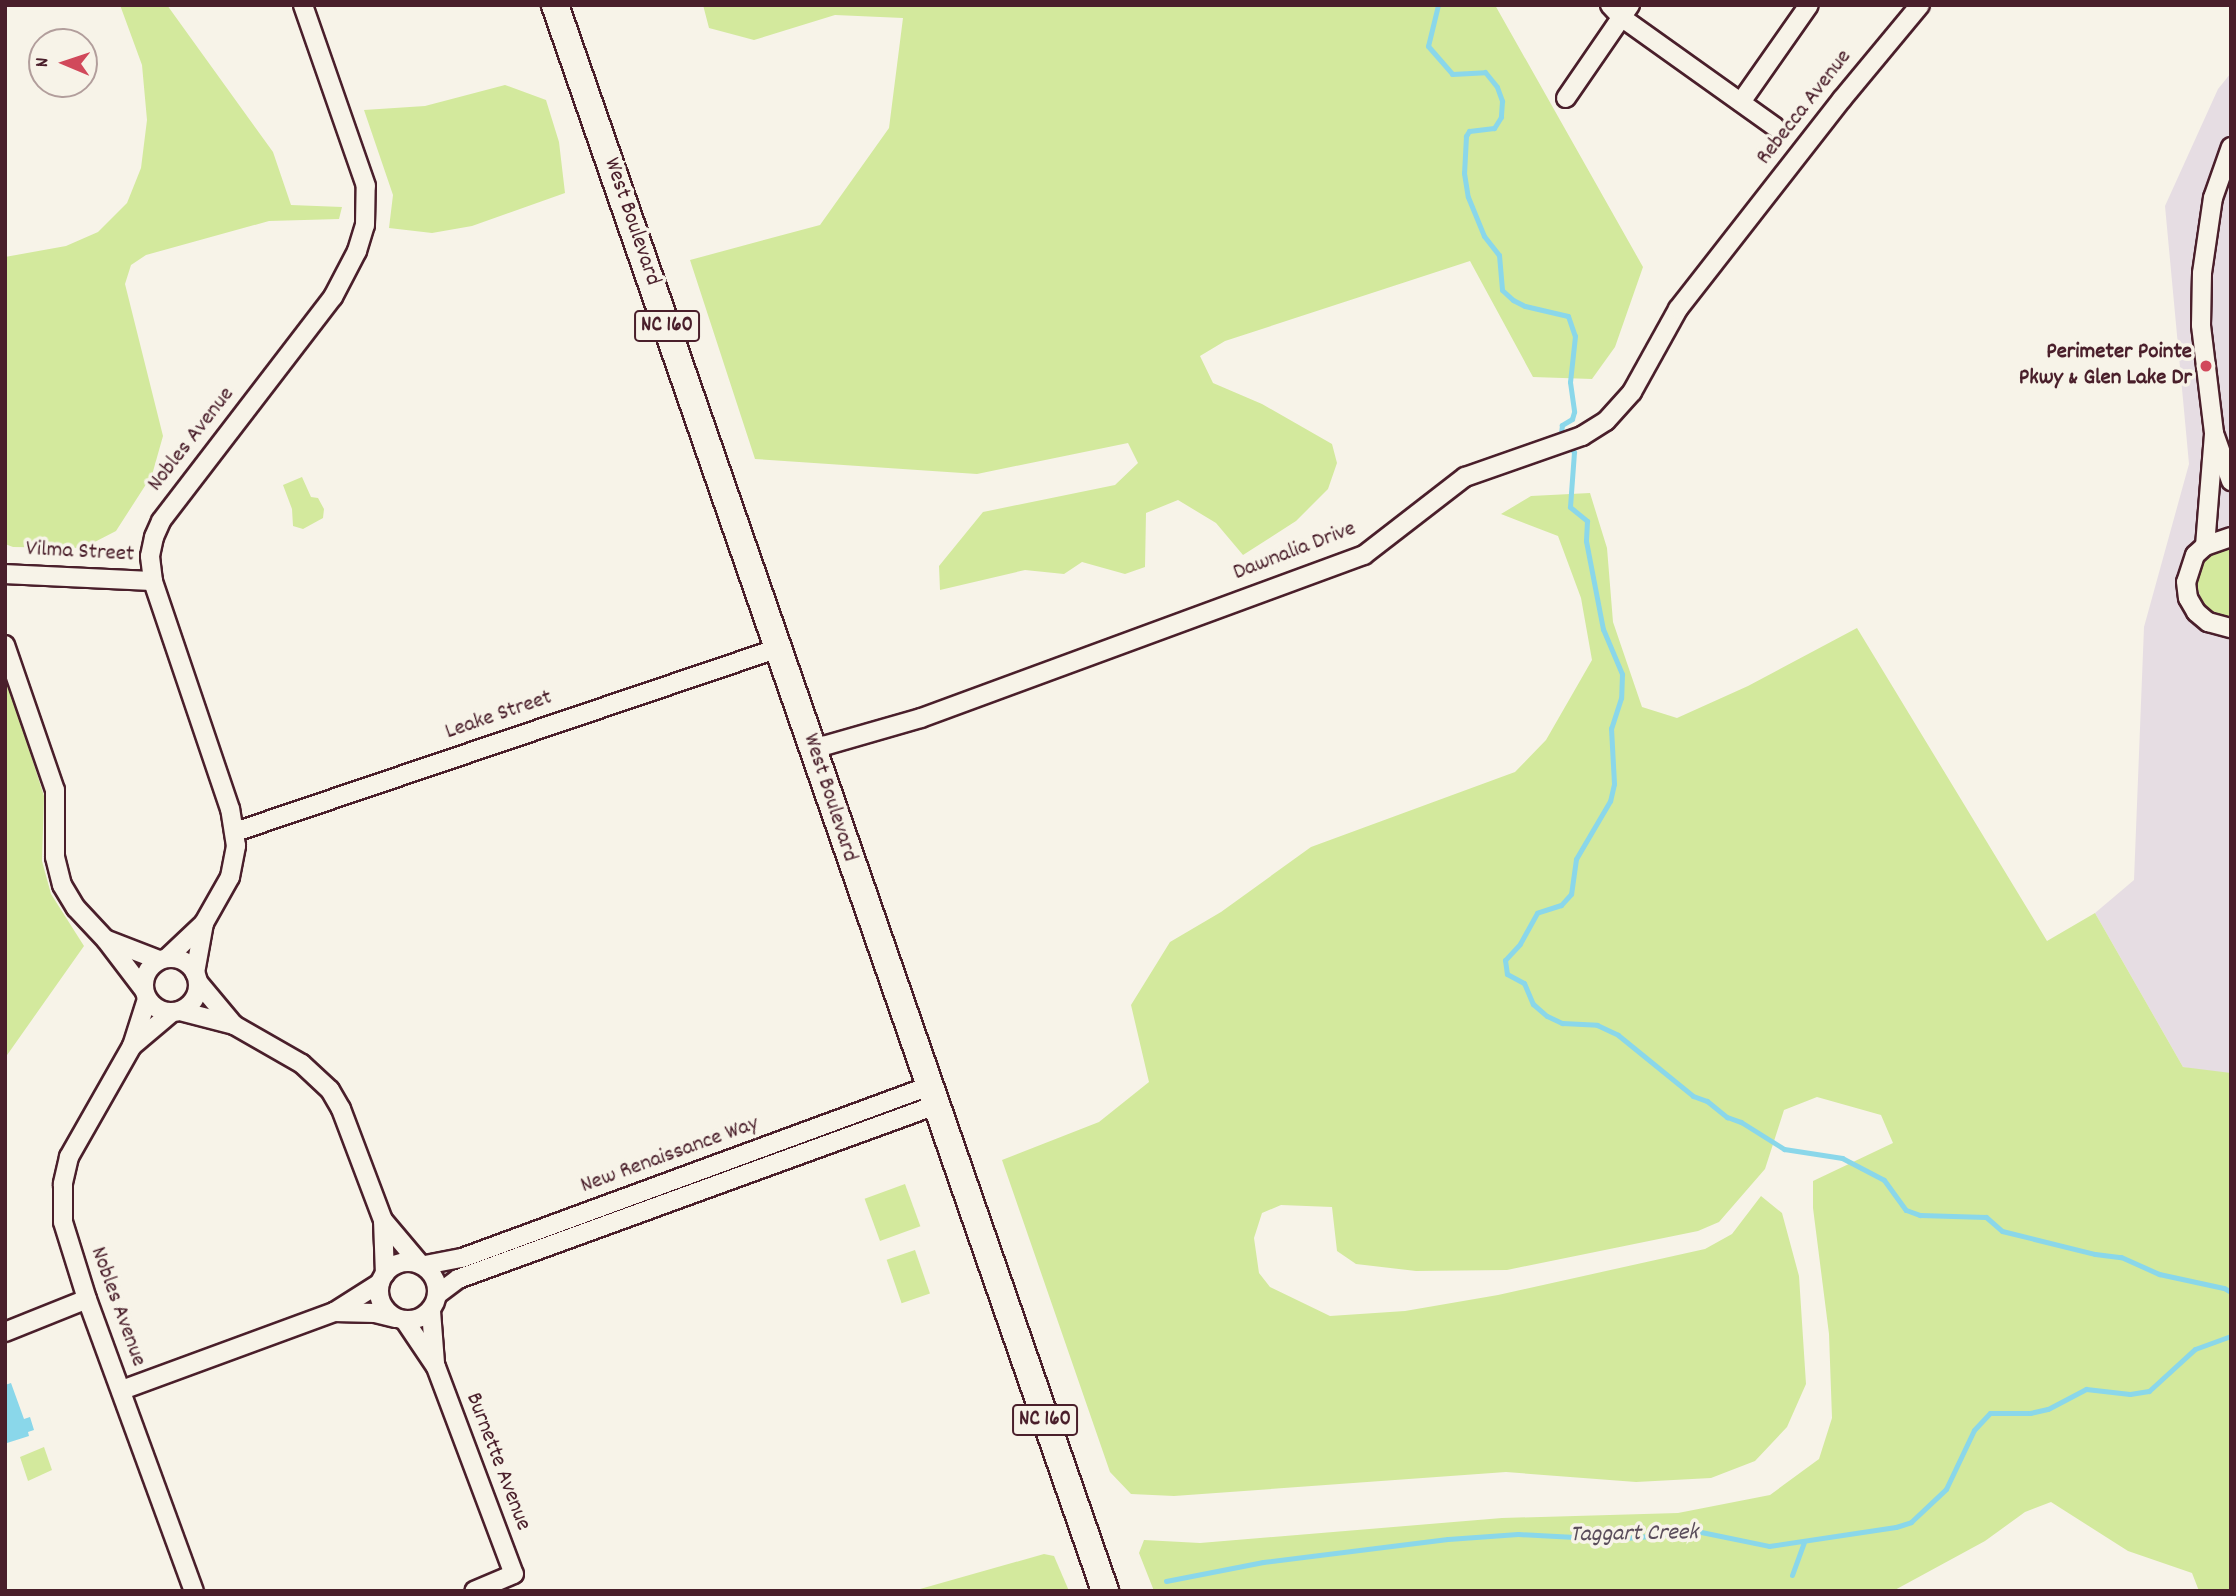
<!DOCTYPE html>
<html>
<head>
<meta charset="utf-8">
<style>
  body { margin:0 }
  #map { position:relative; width:2236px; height:1596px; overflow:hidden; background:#f7f3e8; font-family:Dekko,sans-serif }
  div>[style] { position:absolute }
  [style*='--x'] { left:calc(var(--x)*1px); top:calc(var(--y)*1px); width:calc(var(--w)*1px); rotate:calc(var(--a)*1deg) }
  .built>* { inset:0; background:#e6dde3 }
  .green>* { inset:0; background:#d3e99d; transform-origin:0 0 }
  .water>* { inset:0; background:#8ad7ea }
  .stream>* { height:5px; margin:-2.5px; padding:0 2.5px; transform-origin:2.5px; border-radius:2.5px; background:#8ad7ea }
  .roads { filter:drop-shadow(2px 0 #4a1f2b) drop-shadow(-2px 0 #4a1f2b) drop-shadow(0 2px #4a1f2b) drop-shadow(0 -2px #4a1f2b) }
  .street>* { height:18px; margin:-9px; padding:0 9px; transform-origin:9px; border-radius:9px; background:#f7f3e8 }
  .street>.ring { margin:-9px; padding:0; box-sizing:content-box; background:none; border:18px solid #f7f3e8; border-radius:50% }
  .primary>* { height:26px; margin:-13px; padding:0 13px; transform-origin:13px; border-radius:13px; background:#f7f3e8 }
  .dots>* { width:19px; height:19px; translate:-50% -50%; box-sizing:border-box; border:4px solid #f7f3e8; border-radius:50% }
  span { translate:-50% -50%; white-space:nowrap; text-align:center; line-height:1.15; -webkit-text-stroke:7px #f7f3e8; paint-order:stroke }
  .shield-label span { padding:2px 5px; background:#f7f3e8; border:2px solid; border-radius:5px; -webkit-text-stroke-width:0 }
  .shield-label { font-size:21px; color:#4a1f2b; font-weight:700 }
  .street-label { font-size:23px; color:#4a1f2b }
  .poi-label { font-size:23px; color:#4a1f2b; font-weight:700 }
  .right { translate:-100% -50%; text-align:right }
  .water-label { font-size:24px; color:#5a4d5b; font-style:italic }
  .frame { position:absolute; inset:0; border:7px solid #4a1f2b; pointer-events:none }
  .north { position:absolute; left:28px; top:28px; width:70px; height:70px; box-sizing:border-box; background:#f7f3e8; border:2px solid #b29e9c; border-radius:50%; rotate:272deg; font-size:19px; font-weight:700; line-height:28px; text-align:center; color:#4a1f2b }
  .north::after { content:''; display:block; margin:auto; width:24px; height:32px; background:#d1495b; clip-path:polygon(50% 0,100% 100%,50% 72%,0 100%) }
</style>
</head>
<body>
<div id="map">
  <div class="built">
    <div style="clip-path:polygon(2231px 73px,2231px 1073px,2225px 1075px,2183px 1067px,2095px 913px,2134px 880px,2144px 627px,2189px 464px,2165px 206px,2218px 89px)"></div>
  </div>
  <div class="green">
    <div style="clip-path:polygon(120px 5px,167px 5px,273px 152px,291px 205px,342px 207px,339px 219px,269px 221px,146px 255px,131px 265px,125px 284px,163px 436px,152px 475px,116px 531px,83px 548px,13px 547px,5px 544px,5px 257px,66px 246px,98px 232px,127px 203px,141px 168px,147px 120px,142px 65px)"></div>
    <div style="clip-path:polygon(703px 5px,1495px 5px,1643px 267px,1615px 347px,1592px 379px,1533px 377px,1470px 261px,1225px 341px,1200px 356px,1213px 383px,1262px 404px,1332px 444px,1337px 463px,1328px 489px,1296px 521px,1243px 555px,1216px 523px,1178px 500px,1146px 513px,1145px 567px,1125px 574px,1082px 562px,1064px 574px,1025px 570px,940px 590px,939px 566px,983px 512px,1115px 485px,1138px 463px,1128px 443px,977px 474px,755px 459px,690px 260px,820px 225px,889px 128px,903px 18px,835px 15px,754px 40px,709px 28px)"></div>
    <div style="clip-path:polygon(505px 85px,546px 100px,559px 142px,565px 193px,472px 226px,432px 233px,389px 228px,393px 195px,364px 110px,425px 106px)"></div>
    <div style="clip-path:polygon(302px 477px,311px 497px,318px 498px,324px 509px,323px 518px,303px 529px,293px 526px,292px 509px,283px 485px)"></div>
    <div style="clip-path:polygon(1590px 493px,1607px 548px,1613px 622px,1642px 707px,1677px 718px,1748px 686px,1857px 628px,2047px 941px,2095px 913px,2183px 1067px,2231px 1073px,2231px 1591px,2199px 1591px,2192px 1573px,2128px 1551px,2051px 1502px,2025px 1512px,1985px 1541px,1893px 1591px,1154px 1591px,1139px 1553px,1144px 1540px,1200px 1543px,1502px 1518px,1678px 1513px,1770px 1495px,1819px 1459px,1832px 1418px,1829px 1334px,1813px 1208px,1813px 1181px,1893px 1143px,1881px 1115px,1817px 1097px,1784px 1110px,1765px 1169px,1719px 1222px,1698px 1231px,1507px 1270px,1416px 1271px,1356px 1264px,1337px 1251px,1332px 1207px,1281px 1205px,1262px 1213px,1254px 1238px,1259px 1273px,1270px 1287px,1330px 1316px,1405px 1311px,1498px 1295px,1705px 1249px,1732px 1234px,1761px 1196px,1782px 1213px,1799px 1276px,1806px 1384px,1787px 1427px,1755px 1461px,1711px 1478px,1636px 1482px,1506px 1472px,1174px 1496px,1131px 1494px,1110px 1472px,1002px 1160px,1099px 1122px,1149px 1082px,1131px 1005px,1170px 942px,1221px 912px,1311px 847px,1515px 772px,1546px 740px,1592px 660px,1581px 598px,1558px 536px,1501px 514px,1531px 496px)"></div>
    <div style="clip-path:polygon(2231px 545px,2231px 617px,2211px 611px,2203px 603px,2195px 582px,2202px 559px,2211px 550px)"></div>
    <div style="clip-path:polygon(5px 674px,44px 796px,42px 861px,51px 894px,84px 946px,5px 1058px)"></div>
    <div style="left:905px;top:1184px;width:45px;height:43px;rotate:70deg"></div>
    <div style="left:915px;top:1250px;width:46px;height:30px;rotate:71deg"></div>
    <div style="clip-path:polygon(44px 1447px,52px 1470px,28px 1481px,20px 1457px)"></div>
    <div style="clip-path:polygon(1044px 1554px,1054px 1556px,1069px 1591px,913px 1591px)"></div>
  </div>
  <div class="water">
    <div style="clip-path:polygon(11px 1383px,24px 1419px,30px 1417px,34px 1430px,28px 1432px,29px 1436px,7px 1443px,5px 1385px)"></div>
  </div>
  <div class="stream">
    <div style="--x:1438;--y:5;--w:42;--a:103.7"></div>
    <div style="--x:1428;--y:46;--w:37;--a:49"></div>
    <div style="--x:1452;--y:74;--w:33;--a:-3"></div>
    <div style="--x:1485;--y:72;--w:19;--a:51"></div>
    <div style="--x:1497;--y:87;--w:15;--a:70"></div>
    <div style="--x:1502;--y:101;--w:16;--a:94"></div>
    <div style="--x:1501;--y:117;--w:13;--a:122"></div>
    <div style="--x:1494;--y:128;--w:25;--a:173"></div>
    <div style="--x:1469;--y:131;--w:6;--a:121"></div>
    <div style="--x:1466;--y:136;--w:37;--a:93"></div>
    <div style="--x:1464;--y:173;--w:24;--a:81"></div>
    <div style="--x:1468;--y:197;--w:42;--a:67.7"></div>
    <div style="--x:1484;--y:236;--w:24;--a:52"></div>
    <div style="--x:1499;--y:255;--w:35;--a:85"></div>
    <div style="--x:1502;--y:290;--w:15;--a:42"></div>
    <div style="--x:1513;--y:300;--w:13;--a:27"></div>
    <div style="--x:1525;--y:306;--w:44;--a:13.1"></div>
    <div style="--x:1568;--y:316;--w:21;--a:71"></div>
    <div style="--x:1575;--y:336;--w:46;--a:96.2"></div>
    <div style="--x:1570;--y:382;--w:30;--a:82"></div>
    <div style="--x:1574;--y:412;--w:7;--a:106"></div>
    <div style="--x:1572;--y:419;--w:12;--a:149"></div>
    <div style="--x:1562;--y:425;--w:8;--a:97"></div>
    <div style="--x:1569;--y:446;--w:8;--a:50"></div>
    <div style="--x:1574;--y:452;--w:55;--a:94.2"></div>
    <div style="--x:1570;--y:507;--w:22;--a:39"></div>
    <div style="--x:1587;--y:521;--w:20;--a:93"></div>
    <div style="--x:1586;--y:541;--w:90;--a:79.1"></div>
    <div style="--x:1603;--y:629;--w:49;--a:67.1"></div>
    <div style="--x:1622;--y:674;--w:24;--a:92"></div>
    <div style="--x:1621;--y:698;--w:32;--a:108"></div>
    <div style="--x:1611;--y:728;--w:56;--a:86.9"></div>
    <div style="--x:1614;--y:784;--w:17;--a:103"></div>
    <div style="--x:1610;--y:801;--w:67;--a:120.4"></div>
    <div style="--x:1576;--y:859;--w:35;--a:98"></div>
    <div style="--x:1571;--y:894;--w:15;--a:132"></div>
    <div style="--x:1561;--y:905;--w:25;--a:162"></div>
    <div style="--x:1537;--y:913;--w:35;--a:119"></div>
    <div style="--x:1520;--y:944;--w:22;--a:133"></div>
    <div style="--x:1505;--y:960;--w:14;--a:82"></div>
    <div style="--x:1507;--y:974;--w:19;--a:28"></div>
    <div style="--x:1524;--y:983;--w:23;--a:67"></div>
    <div style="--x:1533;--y:1004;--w:18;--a:41"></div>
    <div style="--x:1547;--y:1016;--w:17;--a:25"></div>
    <div style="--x:1562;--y:1023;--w:35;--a:3"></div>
    <div style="--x:1597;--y:1025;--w:23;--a:25"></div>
    <div style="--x:1618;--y:1035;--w:97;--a:39.1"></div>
    <div style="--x:1693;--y:1096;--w:15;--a:20"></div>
    <div style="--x:1707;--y:1101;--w:26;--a:39"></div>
    <div style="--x:1727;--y:1117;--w:15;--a:20"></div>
    <div style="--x:1741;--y:1122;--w:51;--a:32.1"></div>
    <div style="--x:1784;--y:1149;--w:59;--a:8.8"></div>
    <div style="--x:1842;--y:1158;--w:47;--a:27.6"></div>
    <div style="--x:1884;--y:1180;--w:37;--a:54"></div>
    <div style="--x:1906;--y:1210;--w:15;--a:20"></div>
    <div style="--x:1920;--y:1215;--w:66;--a:1.7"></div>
    <div style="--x:1986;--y:1217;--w:21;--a:41"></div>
    <div style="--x:2002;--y:1231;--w:96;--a:13.9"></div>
    <div style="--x:2095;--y:1254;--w:26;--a:7"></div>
    <div style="--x:2121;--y:1257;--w:42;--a:24.1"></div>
    <div style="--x:2159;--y:1274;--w:66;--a:12.2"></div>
    <div style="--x:2224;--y:1288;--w:8;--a:30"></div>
    <div style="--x:1792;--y:1575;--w:35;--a:-70"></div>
    <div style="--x:1166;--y:1581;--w:99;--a:-11.1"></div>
    <div style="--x:1263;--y:1562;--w:186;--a:-7.1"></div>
    <div style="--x:1448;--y:1539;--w:70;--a:-4.1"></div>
    <div style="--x:1518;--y:1534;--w:94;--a:3"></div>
    <div style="--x:1612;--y:1539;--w:89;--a:-4.5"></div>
    <div style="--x:1701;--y:1532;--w:69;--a:11.6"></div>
    <div style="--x:1769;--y:1546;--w:128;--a:-8.5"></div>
    <div style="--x:1896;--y:1527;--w:16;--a:-18"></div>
    <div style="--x:1911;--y:1522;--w:48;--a:-43.3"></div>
    <div style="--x:1946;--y:1489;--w:65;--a:-64.6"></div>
    <div style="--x:1974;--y:1430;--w:23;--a:-47"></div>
    <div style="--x:1990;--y:1413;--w:40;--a:0"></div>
    <div style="--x:2030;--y:1413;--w:18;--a:-13"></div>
    <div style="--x:2048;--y:1409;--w:43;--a:-27.8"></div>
    <div style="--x:2086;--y:1389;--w:44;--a:6.5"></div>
    <div style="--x:2130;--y:1394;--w:19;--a:-9"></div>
    <div style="--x:2149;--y:1391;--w:62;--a:-42.4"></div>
    <div style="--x:2195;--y:1349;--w:38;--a:-20"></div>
  </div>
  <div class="roads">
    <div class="street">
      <div style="--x:1610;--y:5;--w:16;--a:47"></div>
      <div style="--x:1621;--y:17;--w:189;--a:35.5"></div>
      <div style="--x:1566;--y:98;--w:113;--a:-55.5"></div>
      <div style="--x:1741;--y:102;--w:118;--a:-55"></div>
      <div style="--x:2215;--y:436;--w:48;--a:70.4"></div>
      <div style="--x:2231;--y:537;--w:28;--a:161"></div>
      <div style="--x:2205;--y:546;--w:13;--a:138"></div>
      <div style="--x:2195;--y:555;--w:28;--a:108"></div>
      <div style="--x:2186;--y:582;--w:16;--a:83"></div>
      <div style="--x:2188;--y:598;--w:16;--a:60"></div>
      <div style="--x:2196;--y:612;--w:16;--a:40"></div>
      <div style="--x:2208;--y:622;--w:24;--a:15"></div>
      <div style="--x:2205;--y:546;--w:113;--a:-85.4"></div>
      <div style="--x:2214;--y:433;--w:109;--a:-96.9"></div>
      <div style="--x:2201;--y:325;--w:52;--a:-88.9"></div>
      <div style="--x:2202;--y:273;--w:76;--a:-81.7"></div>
      <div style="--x:2213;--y:198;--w:54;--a:-70.6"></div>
      <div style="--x:5;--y:574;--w:148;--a:2.7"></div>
      <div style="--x:5;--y:645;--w:153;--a:71"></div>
      <div style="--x:55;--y:790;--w:67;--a:90"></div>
      <div style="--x:55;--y:857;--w:29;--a:76"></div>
      <div style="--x:62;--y:885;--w:27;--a:59"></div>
      <div style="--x:76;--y:908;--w:44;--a:46.8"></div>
      <div style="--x:106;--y:940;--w:63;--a:52.8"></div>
      <div style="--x:813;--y:749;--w:112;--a:-16"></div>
      <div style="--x:921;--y:718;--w:472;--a:-20.2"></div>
      <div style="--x:1364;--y:555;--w:128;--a:-37.7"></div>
      <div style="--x:1465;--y:477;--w:124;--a:-19.3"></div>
      <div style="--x:1582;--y:436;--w:28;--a:-32"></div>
      <div style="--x:1606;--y:421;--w:39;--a:-48"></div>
      <div style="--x:1632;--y:392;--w:95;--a:-61"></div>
      <div style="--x:1678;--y:309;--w:266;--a:-52"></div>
      <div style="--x:1842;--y:99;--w:122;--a:-50.3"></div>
      <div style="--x:235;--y:832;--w:574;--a:-18.69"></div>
      <div style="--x:107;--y:940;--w:56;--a:21"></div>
      <div class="ring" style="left:144px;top:958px;width:36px;height:36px"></div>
      <div style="--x:167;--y:958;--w:51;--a:-43.4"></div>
      <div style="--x:204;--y:923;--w:53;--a:-60.5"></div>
      <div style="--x:230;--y:877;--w:32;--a:-79"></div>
      <div style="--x:236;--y:846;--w:37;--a:-99"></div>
      <div style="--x:230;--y:809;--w:241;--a:-108.7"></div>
      <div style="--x:153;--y:581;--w:25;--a:-97"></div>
      <div style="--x:150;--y:556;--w:19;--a:-78"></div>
      <div style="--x:154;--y:537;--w:17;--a:-66"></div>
      <div style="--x:161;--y:521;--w:282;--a:-52.5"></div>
      <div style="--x:333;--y:297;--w:52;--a:-62.4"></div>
      <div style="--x:357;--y:251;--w:27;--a:-73"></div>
      <div style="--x:365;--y:225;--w:39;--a:-89"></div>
      <div style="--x:366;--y:186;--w:192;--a:-109.2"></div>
      <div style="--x:195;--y:973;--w:51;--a:-79.8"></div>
      <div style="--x:198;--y:982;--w:56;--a:50.1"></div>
      <div style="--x:147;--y:999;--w:49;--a:107.7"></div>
      <div style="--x:132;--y:1046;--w:128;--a:119.6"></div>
      <div style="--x:69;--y:1157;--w:28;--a:103"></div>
      <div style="--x:63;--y:1184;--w:38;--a:90"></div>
      <div style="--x:63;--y:1222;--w:81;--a:72.7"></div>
      <div style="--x:87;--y:1299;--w:311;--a:69.9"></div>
      <div style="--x:180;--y:1011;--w:56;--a:14.5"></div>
      <div style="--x:234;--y:1025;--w:78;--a:29.8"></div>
      <div style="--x:302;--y:1064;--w:38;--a:43"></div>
      <div style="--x:330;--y:1090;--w:22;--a:60"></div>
      <div style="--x:341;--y:1109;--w:119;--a:69.3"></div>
      <div style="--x:383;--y:1220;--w:54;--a:87.9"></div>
      <div style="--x:132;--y:1046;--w:51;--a:-40.2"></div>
      <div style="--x:383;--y:1220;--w:57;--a:49.9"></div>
      <div class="ring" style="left:379px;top:1262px;width:40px;height:40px"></div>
      <div style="--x:425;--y:1265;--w:38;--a:-11"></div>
      <div style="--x:462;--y:1258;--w:499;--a:-20.2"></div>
      <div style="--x:438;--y:1294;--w:25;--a:-37"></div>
      <div style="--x:458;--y:1279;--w:509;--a:-20"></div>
      <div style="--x:431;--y:1311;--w:52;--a:85.6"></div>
      <div style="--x:334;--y:1312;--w:41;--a:1.4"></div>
      <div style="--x:375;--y:1313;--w:21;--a:14"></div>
      <div style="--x:405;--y:1321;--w:55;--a:56"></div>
      <div style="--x:436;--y:1367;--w:221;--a:69.4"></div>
      <div style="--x:514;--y:1574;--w:43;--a:157"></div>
      <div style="--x:5;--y:1332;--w:88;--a:-21.9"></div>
      <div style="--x:122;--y:1390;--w:226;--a:-20.2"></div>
      <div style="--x:334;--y:1312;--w:54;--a:-32.2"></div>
    </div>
    <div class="primary">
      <div style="--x:555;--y:5;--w:1679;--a:70.87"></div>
    </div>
  </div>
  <div class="dots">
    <div style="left:2206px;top:366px;background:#d1495b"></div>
  </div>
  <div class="shield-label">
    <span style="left:667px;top:326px">NC 160</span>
    <span style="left:1045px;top:1420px">NC 160</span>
  </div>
  <div class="street-label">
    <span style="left:1805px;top:108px;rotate:-52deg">Rebecca Avenue</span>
    <span style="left:631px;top:222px;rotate:71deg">West Boulevard</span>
    <span style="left:192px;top:440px;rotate:-52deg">Nobles Avenue</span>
    <span style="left:1295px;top:552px;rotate:-21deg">Dawnalia Drive</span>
    <span style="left:80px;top:553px;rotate:3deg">Vilma Street</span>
    <span style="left:499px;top:716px;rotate:-19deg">Leake Street</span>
    <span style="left:829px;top:798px;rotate:72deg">West Boulevard</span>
    <span style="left:670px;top:1156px;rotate:-20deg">New Renaissance Way</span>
    <span style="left:117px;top:1307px;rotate:70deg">Nobles Avenue</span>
    <span style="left:497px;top:1462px;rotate:69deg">Burnette Avenue</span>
  </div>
  <div class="poi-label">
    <span class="right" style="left:2192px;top:366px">Perimeter Pointe<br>Pkwy &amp; Glen Lake Dr</span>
  </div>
  <div class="water-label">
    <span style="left:1634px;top:1535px;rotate:-1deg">Taggart Creek</span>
  </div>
  <div class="frame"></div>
  <div class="north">N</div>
</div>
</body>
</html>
